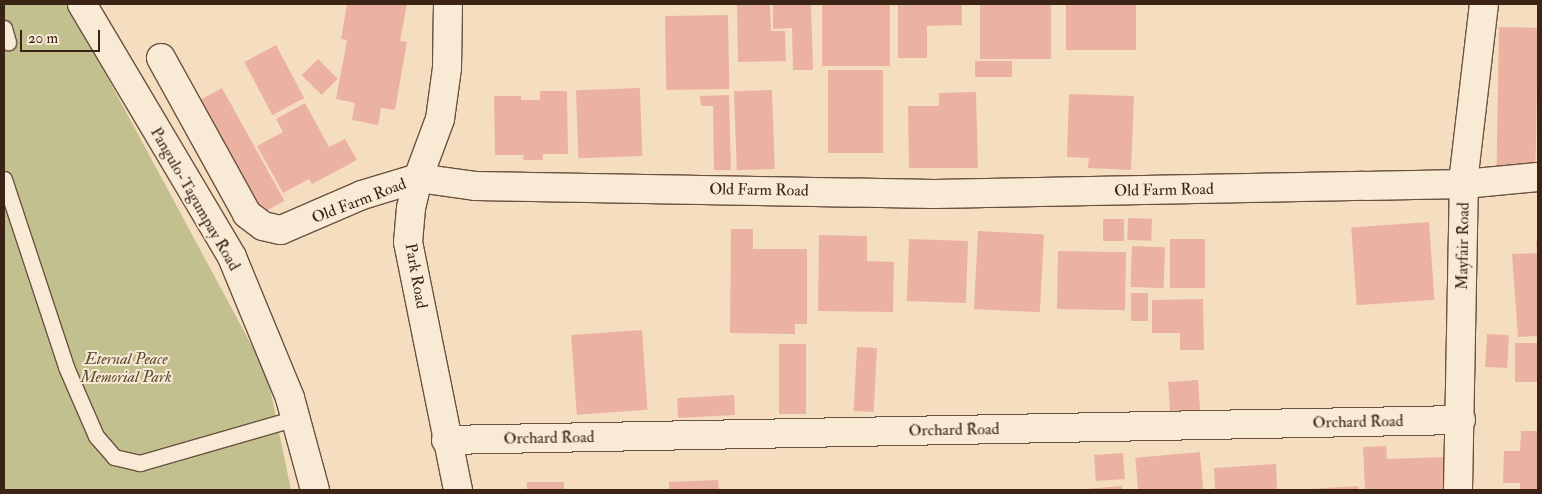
<!DOCTYPE html>
<html>
<head>
<meta charset="utf-8">
<style>
  body { margin:0 }
  #map { position:relative; width:1542px; height:494px; overflow:hidden; background:#f5debf; font-family:"IM FELL Double Pica",serif }
  div>[style] { position:absolute }
  [style*='--x'] { left:calc(var(--x)*1px); top:calc(var(--y)*1px); width:calc(var(--w)*1px); rotate:calc(var(--a)*1deg) }
  .green>* { inset:0; background:#c2c08e }
  .building>* { inset:0; background:#ebb2a2; transform-origin:0 0 }
  .roads { filter:drop-shadow(1px 0 #6a5240) drop-shadow(-1px 0 #6a5240) drop-shadow(0 1px #6a5240) drop-shadow(0 -1px #6a5240) }
  .service>* { height:15px; margin:-7.5px; padding:0 7.5px; transform-origin:7.5px; border-radius:7.5px; background:#f8ead5 }
  .minor>* { height:28px; margin:-14px; padding:0 14px; transform-origin:14px; border-radius:14px; background:#f8ead5 }
  span { translate:-50% -50%; white-space:nowrap; text-align:center; line-height:1.15; -webkit-text-stroke:4px #f8ead5; paint-order:stroke }
  .street-label { font-size:16px; color:#3b2415 }
  .park-label { font-size:16px; color:#5d4b33; font-style:italic }
  .frame { position:absolute; inset:0; border:5px solid #3b2415; pointer-events:none }
  .scale { position:absolute; left:20px; top:30px; width:80px; height:22px; box-sizing:border-box; border:2px solid #3b2415; border-top:0; padding-left:6px; font-size:15px; line-height:18px; white-space:nowrap; color:#3b2415; -webkit-text-stroke:4px #f8ead5; paint-order:stroke }
</style>
</head>
<body>
<div id="map">
  <div class="green">
    <div style="clip-path:polygon(4px 4px,68px 4px,267px 374px,291px 490px,4px 490px)"></div>
  </div>
  <div class="building">
    <div style="clip-path:polygon(347px 4px,407px 4px,400px 41px,407px 42px,395px 110px,381px 108px,378px 125px,352px 120px,355px 103px,336px 99px,347px 40px,341px 39px)"></div>
    <div style="clip-path:polygon(737px 4px,770px 4px,771px 31px,785px 31px,786px 61px,738px 62px)"></div>
    <div style="clip-path:polygon(773px 4px,811px 4px,813px 70px,793px 70px,792px 28px,773px 29px)"></div>
    <div style="left:822px;top:4px;width:68px;height:62px"></div>
    <div style="clip-path:polygon(898px 4px,962px 4px,962px 25px,927px 26px,927px 58px,898px 58px)"></div>
    <div style="left:980px;top:4px;width:71px;height:55px"></div>
    <div style="left:1066px;top:4px;width:70px;height:46px"></div>
    <div style="left:728px;top:15px;width:74px;height:63px;rotate:89deg"></div>
    <div style="left:1499px;top:27px;width:39px;height:139px;rotate:1deg"></div>
    <div style="left:276px;top:45px;width:60px;height:36px;rotate:62deg"></div>
    <div style="left:318px;top:59px;width:28px;height:23px;rotate:45deg"></div>
    <div style="left:1012px;top:61px;width:16px;height:37px;rotate:90deg"></div>
    <div style="left:828px;top:70px;width:55px;height:83px"></div>
    <div style="left:222px;top:88px;width:129px;height:26px;rotate:61deg"></div>
    <div style="left:640px;top:88px;width:68px;height:64px;rotate:88deg"></div>
    <div style="left:772px;top:90px;width:79px;height:38px;rotate:88deg"></div>
    <div style="clip-path:polygon(540px 91px,567px 91px,568px 154px,543px 154px,543px 160px,523px 160px,524px 155px,495px 155px,494px 96px,521px 96px,521px 100px,540px 100px)"></div>
    <div style="clip-path:polygon(976px 92px,978px 168px,909px 168px,908px 106px,939px 106px,939px 93px)"></div>
    <div style="clip-path:polygon(1069px 94px,1134px 96px,1131px 170px,1088px 168px,1089px 158px,1067px 157px)"></div>
    <div style="clip-path:polygon(729px 95px,731px 170px,714px 170px,713px 106px,701px 106px,700px 96px)"></div>
    <div style="clip-path:polygon(305px 103px,329px 147px,345px 139px,357px 160px,312px 184px,309px 179px,283px 193px,257px 146px,283px 132px,276px 119px)"></div>
    <div style="left:1128px;top:218px;width:24px;height:22px;rotate:2deg"></div>
    <div style="left:1103px;top:219px;width:21px;height:22px"></div>
    <div style="left:1429px;top:222px;width:78px;height:78px;rotate:86deg"></div>
    <div style="clip-path:polygon(731px 229px,753px 229px,753px 249px,807px 249px,807px 324px,795px 324px,795px 334px,730px 333px)"></div>
    <div style="left:978px;top:231px;width:66px;height:78px;rotate:3deg"></div>
    <div style="clip-path:polygon(819px 235px,867px 236px,867px 261px,894px 262px,893px 312px,818px 311px)"></div>
    <div style="left:909px;top:239px;width:59px;height:62px;rotate:2deg"></div>
    <div style="left:1170px;top:239px;width:35px;height:49px"></div>
    <div style="clip-path:polygon(1536px 241px,1538px 241px,1538px 336px,1518px 337px,1512px 254px,1537px 253px)"></div>
    <div style="left:1132px;top:246px;width:33px;height:41px;rotate:2deg"></div>
    <div style="left:1058px;top:251px;width:68px;height:58px;rotate:1deg"></div>
    <div style="left:1131px;top:293px;width:17px;height:28px"></div>
    <div style="clip-path:polygon(1203px 299px,1204px 350px,1180px 350px,1180px 333px,1152px 333px,1152px 300px)"></div>
    <div style="left:642px;top:330px;width:80px;height:71px;rotate:86deg"></div>
    <div style="left:1487px;top:334px;width:22px;height:33px;rotate:3deg"></div>
    <div style="left:1515px;top:343px;width:23px;height:39px"></div>
    <div style="left:779px;top:344px;width:27px;height:70px"></div>
    <div style="left:857px;top:347px;width:20px;height:64px;rotate:3deg"></div>
    <div style="left:1198px;top:380px;width:31px;height:30px;rotate:86deg"></div>
    <div style="left:734px;top:395px;width:20px;height:57px;rotate:87deg"></div>
    <div style="clip-path:polygon(1521px 431px,1538px 431px,1538px 490px,1520px 490px,1520px 483px,1503px 483px,1504px 451px,1520px 451px)"></div>
    <div style="clip-path:polygon(1386px 446px,1387px 459px,1444px 457px,1445px 490px,1365px 490px,1363px 447px)"></div>
    <div style="left:1200px;top:452px;width:38px;height:65px;rotate:85deg"></div>
    <div style="left:1123px;top:453px;width:26px;height:29px;rotate:86deg"></div>
    <div style="clip-path:polygon(1276px 464px,1277px 490px,1215px 490px,1214px 468px)"></div>
    <div style="clip-path:polygon(718px 480px,719px 490px,669px 490px,669px 482px)"></div>
    <div style="left:527px;top:482px;width:37px;height:8px"></div>
    <div style="clip-path:polygon(1122px 486px,1122px 490px,1085px 490px,1085px 489px)"></div>
    <div style="clip-path:polygon(1358px 486px,1359px 490px,1311px 490px,1311px 489px)"></div>
  </div>
  <div class="roads">
    <div class="service">
      <div style="--x:4;--y:28;--w:15;--a:74"></div>
      <div style="--x:4;--y:179;--w:198;--a:71.7"></div>
      <div style="--x:66;--y:367;--w:75;--a:66.5"></div>
      <div style="--x:96;--y:436;--w:28;--a:49"></div>
      <div style="--x:114;--y:457;--w:27;--a:13"></div>
      <div style="--x:140;--y:463;--w:162;--a:-16.1"></div>
    </div>
    <div class="minor">
      <div style="--x:82;--y:4;--w:294;--a:59.3"></div>
      <div style="--x:232;--y:257;--w:152;--a:67.6"></div>
      <div style="--x:290;--y:398;--w:95;--a:74.8"></div>
      <div style="--x:448;--y:4;--w:64;--a:90.9"></div>
      <div style="--x:447;--y:68;--w:51;--a:97.8"></div>
      <div style="--x:440;--y:119;--w:63;--a:110.4"></div>
      <div style="--x:418;--y:178;--w:31;--a:103"></div>
      <div style="--x:411;--y:208;--w:34;--a:95"></div>
      <div style="--x:408;--y:242;--w:253;--a:78.6"></div>
      <div style="--x:161;--y:58;--w:178;--a:61.1"></div>
      <div style="--x:247;--y:214;--w:20;--a:37"></div>
      <div style="--x:263;--y:226;--w:18;--a:13"></div>
      <div style="--x:281;--y:230;--w:88;--a:-23.4"></div>
      <div style="--x:362;--y:195;--w:59;--a:-16.9"></div>
      <div style="--x:418;--y:178;--w:59;--a:7.9"></div>
      <div style="--x:476;--y:186;--w:458;--a:1"></div>
      <div style="--x:934;--y:194;--w:530;--a:-1.08"></div>
      <div style="--x:1464;--y:184;--w:74;--a:-5.4"></div>
      <div style="--x:446;--y:440;--w:1015;--a:-1.13"></div>
      <div style="--x:1458;--y:490;--w:316;--a:-88.9"></div>
      <div style="--x:1464;--y:174;--w:171;--a:-83.3"></div>
    </div>
  </div>
  <div class="street-label">
    <span style="left:759px;top:190px;rotate:1deg">Old Farm Road</span>
    <span style="left:1164px;top:190px;rotate:-1deg">Old Farm Road</span>
    <span style="left:195px;top:199px;rotate:60deg">Pangulo-Tagumpay Road</span>
    <span style="left:359px;top:201px;rotate:-21deg">Old Farm Road</span>
    <span style="left:1463px;top:246px;rotate:-89deg">Mayfair Road</span>
    <span style="left:416px;top:276px;rotate:80deg">Park Road</span>
    <span style="left:1358px;top:422px;rotate:-1deg">Orchard Road</span>
    <span style="left:954px;top:430px;rotate:-1deg">Orchard Road</span>
    <span style="left:549px;top:438px;rotate:-1deg">Orchard Road</span>
  </div>
  <div class="park-label">
    <span style="left:126px;top:368px">Eternal Peace<br>Memorial Park</span>
  </div>
  <div class="frame"></div>
  <div class="scale">20 m</div>
</div>
</body>
</html>
